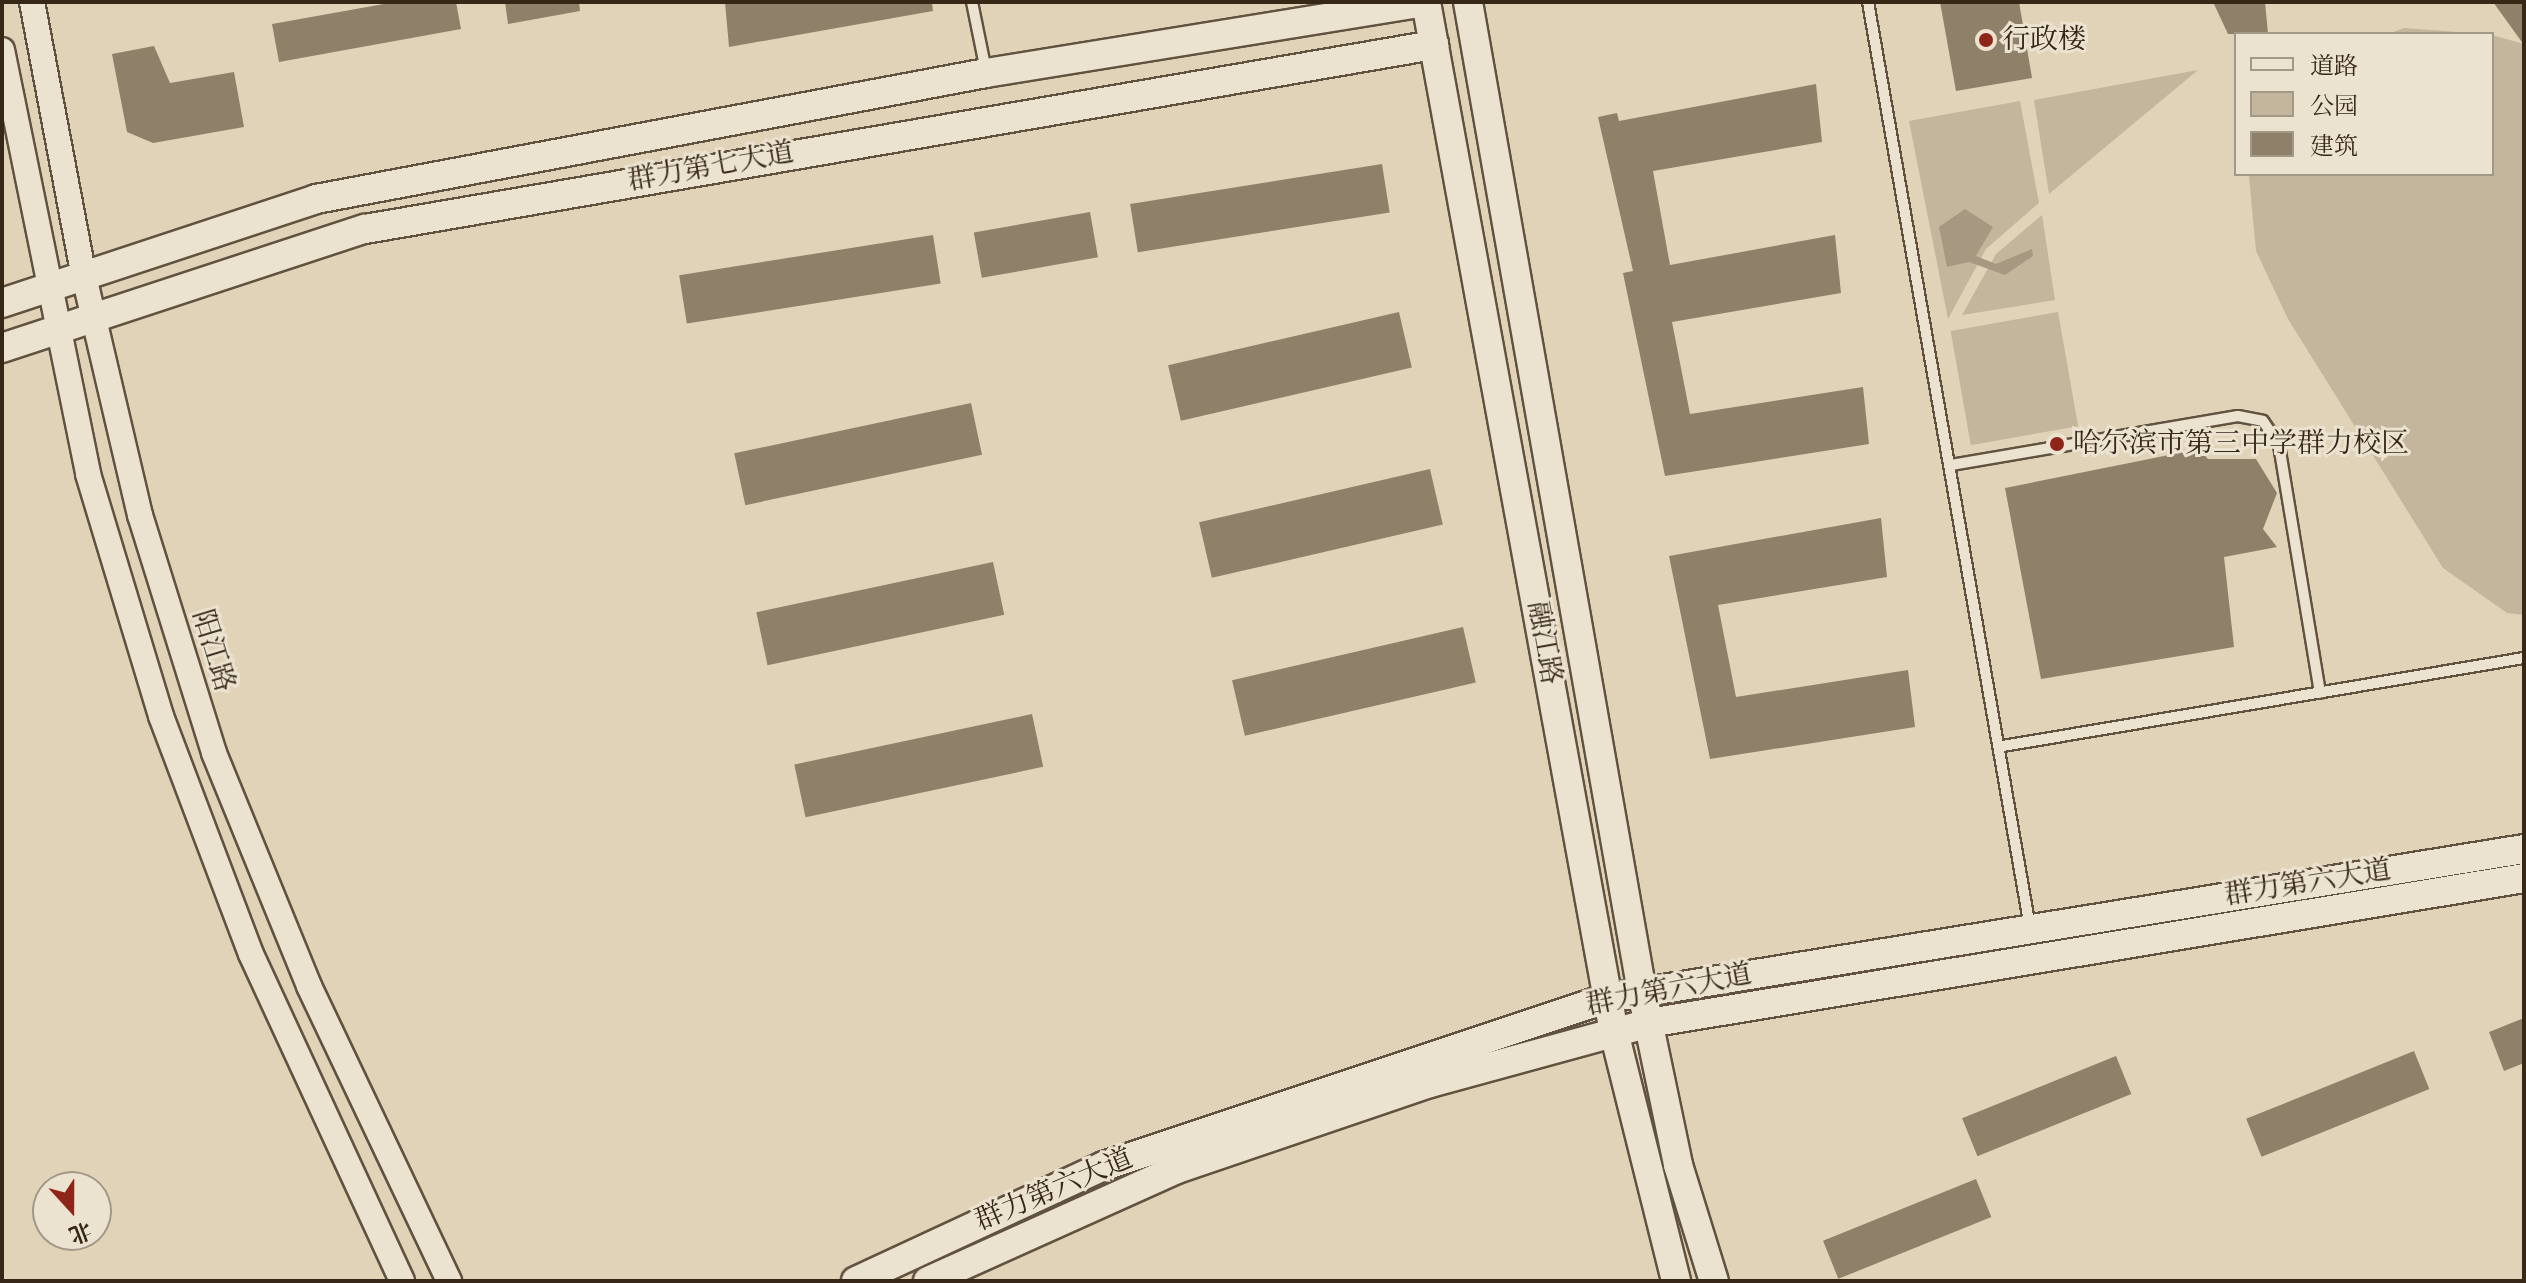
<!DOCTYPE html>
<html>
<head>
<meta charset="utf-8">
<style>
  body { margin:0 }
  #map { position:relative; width:2526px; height:1283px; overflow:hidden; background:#e0d3b7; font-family:"IM FELL DW Pica","Noto Serif SC",serif }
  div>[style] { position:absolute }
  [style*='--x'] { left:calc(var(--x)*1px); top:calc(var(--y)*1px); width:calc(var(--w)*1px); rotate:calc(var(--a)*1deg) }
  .green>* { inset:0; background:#c3b69c; transform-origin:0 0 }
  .water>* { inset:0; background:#a79981 }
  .building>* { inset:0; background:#8f806a; transform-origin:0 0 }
  .roads { filter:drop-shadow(2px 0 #61523f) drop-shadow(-2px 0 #61523f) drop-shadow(0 2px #61523f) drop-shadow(0 -2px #61523f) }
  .service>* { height:10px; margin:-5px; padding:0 5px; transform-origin:5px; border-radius:5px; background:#ebe2d0 }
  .tertiary>* { height:24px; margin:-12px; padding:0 12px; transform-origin:12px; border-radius:12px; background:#ebe2d0 }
  .secondary>* { height:28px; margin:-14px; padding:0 14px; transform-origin:14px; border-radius:14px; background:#ebe2d0 }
  .dots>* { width:22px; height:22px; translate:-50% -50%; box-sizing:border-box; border:4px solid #ebe2d0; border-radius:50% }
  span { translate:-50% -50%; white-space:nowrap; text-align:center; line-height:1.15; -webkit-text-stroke:6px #ebe2d0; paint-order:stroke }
  .poi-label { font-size:28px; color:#372717 }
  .left { translate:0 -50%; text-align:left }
  .street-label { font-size:28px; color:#372717 }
  .frame { position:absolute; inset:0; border:4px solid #372717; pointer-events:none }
  .legend { position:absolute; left:2234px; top:32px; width:260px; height:144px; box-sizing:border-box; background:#ebe2d0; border:2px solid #a39786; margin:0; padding:10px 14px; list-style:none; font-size:24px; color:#372717 }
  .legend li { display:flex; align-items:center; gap:16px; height:40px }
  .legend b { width:40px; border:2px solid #a39786 }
  .north { position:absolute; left:32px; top:1171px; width:80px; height:80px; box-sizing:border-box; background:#ebe2d0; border:2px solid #a39786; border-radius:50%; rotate:159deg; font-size:22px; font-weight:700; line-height:32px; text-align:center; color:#372717 }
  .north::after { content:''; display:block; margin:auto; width:28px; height:36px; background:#8f2418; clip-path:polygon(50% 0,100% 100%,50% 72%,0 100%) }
</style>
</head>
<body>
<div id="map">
  <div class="green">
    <div style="clip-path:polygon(2404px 28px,2484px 34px,2388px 34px)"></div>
    <div style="clip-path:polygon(2492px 35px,2524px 44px,2524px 615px,2507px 613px,2443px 568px,2288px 319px,2256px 251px,2249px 176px,2492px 174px)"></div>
    <div style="clip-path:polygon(2198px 70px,2049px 194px,2034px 100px)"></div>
    <div style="clip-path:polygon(2020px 101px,2039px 203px,1986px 249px,1948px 319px,1909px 121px)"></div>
    <div style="clip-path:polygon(2042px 215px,2055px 300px,1962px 315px,1996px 254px)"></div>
    <div style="left:2058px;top:312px;width:116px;height:109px;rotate:80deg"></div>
  </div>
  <div class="water">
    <div style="clip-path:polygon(1965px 209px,1993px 227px,1976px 256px,1996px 264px,2032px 249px,2033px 256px,2005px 275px,1969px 262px,1947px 267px,1939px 227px)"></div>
  </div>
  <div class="building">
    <div style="clip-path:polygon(395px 2px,456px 2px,461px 29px,279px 62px,272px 24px)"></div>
    <div style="clip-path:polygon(505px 2px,579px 2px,580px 11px,508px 24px)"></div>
    <div style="clip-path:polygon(725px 2px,932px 2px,933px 11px,729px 47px)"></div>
    <div style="clip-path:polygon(1940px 2px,2019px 2px,2032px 78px,1956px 91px)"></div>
    <div style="clip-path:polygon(2213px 2px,2265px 2px,2268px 34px,2228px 34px)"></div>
    <div style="clip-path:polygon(2493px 2px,2524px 2px,2524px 45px)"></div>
    <div style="clip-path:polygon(154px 46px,170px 83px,234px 72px,244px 127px,153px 143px,127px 132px,112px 54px)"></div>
    <div style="clip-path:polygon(1816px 84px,1822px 142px,1653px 171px,1670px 265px,1835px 235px,1841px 293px,1672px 322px,1690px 414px,1863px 387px,1869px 444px,1665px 476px,1623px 273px,1633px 271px,1598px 117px,1617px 113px,1619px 121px)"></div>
    <div style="left:1382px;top:164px;width:49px;height:255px;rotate:81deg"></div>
    <div style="left:1090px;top:212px;width:46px;height:118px;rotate:80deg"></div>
    <div style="left:933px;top:235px;width:49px;height:257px;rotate:81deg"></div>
    <div style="left:1399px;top:312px;width:57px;height:237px;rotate:77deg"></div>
    <div style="left:971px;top:403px;width:53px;height:242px;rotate:78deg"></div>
    <div style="clip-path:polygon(2199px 449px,2208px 459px,2256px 459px,2277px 493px,2263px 529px,2277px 547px,2224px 557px,2234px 647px,2041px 679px,2005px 488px)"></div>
    <div style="left:1430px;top:469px;width:57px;height:237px;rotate:77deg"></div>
    <div style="clip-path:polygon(1881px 518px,1887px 577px,1718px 605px,1736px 697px,1908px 670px,1915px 727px,1710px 759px,1669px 556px)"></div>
    <div style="left:993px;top:562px;width:54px;height:242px;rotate:78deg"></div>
    <div style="left:1463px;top:627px;width:57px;height:237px;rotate:77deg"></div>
    <div style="left:1032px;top:714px;width:54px;height:243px;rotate:78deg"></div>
    <div style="clip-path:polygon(2524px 1018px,2524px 1063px,2504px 1071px,2489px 1032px)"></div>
    <div style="left:2414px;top:1051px;width:41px;height:181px;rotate:68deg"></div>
    <div style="left:2116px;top:1056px;width:41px;height:166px;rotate:68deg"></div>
    <div style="left:1976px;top:1179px;width:41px;height:165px;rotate:68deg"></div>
  </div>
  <div class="roads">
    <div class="service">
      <div style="--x:972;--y:2;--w:70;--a:78.5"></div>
      <div style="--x:1868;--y:2;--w:939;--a:80.07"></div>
      <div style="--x:1951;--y:465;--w:291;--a:-9.7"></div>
      <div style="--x:2238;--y:416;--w:25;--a:11"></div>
      <div style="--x:2263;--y:421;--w:29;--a:56"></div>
      <div style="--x:2279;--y:445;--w:251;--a:80.6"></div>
      <div style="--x:2003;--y:746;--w:528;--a:-9.59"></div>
    </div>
    <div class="tertiary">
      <div style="--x:32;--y:2;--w:275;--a:79.3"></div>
      <div style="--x:83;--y:272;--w:250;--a:76.8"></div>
      <div style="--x:140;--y:515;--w:249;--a:72.7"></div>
      <div style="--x:214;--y:753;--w:252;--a:67.8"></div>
      <div style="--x:309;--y:986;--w:327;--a:64.6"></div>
      <div style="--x:2;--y:50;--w:433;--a:78.5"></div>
      <div style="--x:88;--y:474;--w:253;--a:73.2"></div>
      <div style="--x:161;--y:716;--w:254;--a:69.3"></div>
      <div style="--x:251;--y:954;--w:360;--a:65.2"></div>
    </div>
    <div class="secondary">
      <div style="--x:1426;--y:2;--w:1047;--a:79.66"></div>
      <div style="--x:1614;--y:1032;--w:257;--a:76"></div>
      <div style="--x:1468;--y:2;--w:1005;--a:80.03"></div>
      <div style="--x:1642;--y:992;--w:177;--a:78.2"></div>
      <div style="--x:1678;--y:1165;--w:121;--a:72.8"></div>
      <div style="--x:2;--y:303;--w:331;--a:-18.3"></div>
      <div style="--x:316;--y:199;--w:682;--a:-10.65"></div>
      <div style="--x:986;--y:73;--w:442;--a:-9.2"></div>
      <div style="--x:2;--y:348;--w:382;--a:-18.2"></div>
      <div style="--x:365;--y:229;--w:1085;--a:-9.77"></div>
      <div style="--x:856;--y:1281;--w:273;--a:-24.9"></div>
      <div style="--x:1104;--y:1166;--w:531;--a:-18.43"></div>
      <div style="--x:1608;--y:998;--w:928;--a:-9.24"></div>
      <div style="--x:928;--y:1281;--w:273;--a:-24.2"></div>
      <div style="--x:1177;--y:1169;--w:267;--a:-18.8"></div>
      <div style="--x:1430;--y:1083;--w:227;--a:-15.3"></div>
      <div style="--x:1649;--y:1023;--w:887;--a:-9.41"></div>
    </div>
  </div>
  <div class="dots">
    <div style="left:1986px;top:40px;background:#8f2418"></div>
    <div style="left:2057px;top:444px;background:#8f2418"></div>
  </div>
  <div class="poi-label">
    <span class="left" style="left:2002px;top:40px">行政楼</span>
    <span class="left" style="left:2073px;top:444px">哈尔滨市第三中学群力校区</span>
  </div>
  <div class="street-label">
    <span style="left:711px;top:167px;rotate:-10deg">群力第七大道</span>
    <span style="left:1544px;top:643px;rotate:80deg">融江路</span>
    <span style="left:213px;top:651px;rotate:73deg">阳江路</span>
    <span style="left:2308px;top:883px;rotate:-9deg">群力第六大道</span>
    <span style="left:1669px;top:990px;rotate:-11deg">群力第六大道</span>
    <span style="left:1054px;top:1190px;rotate:-23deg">群力第六大道</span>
  </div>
  <div class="frame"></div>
  <ul class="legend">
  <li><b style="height:10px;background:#ebe2d0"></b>道路</li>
  <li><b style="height:22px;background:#c3b69c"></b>公园</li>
  <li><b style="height:22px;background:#8f806a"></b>建筑</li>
  </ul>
  <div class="north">北</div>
</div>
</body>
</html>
